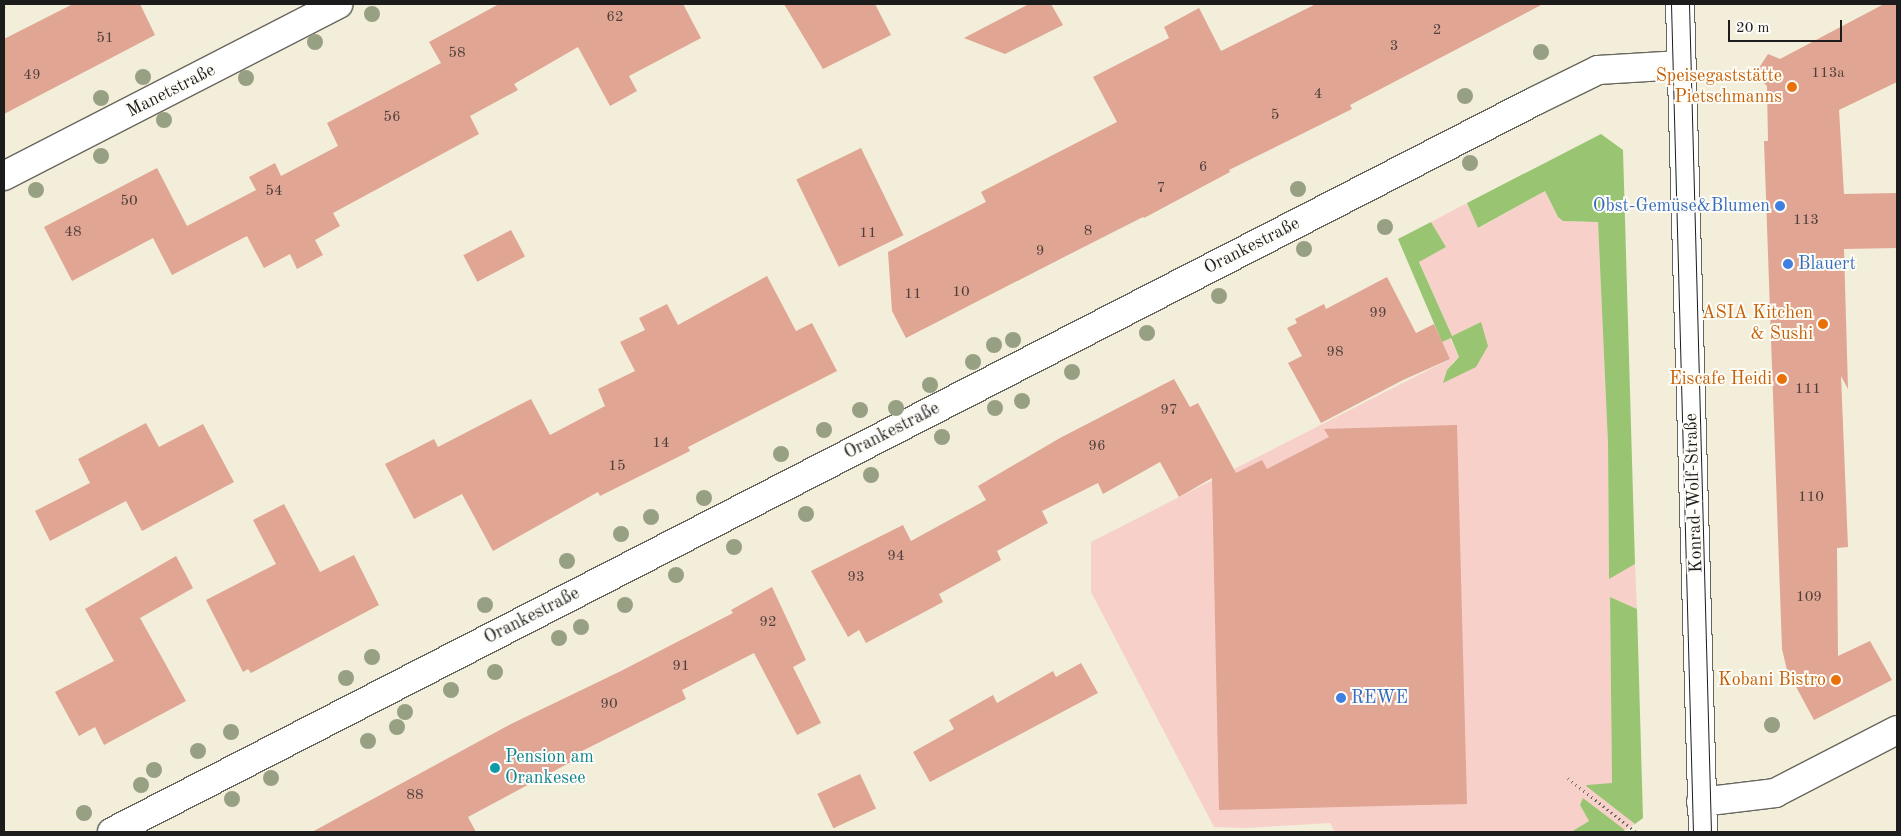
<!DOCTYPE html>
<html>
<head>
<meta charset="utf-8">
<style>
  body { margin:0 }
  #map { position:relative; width:1901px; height:836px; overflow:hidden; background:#f2eed9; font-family:"Old Standard TT",serif }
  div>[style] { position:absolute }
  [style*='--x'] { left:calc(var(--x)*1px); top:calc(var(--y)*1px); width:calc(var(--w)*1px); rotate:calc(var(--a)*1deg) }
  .built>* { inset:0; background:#f7d0ca }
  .green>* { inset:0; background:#99c572 }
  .building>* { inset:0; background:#e0a593; transform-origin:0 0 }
  .path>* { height:3px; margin-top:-1.5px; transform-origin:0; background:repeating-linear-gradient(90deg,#67665e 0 1px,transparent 0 5px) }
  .roads { filter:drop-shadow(1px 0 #67665e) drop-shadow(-1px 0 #67665e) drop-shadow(0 1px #67665e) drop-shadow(0 -1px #67665e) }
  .minor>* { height:28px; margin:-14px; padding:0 14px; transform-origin:14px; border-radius:14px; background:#fff }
  .major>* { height:28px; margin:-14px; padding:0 14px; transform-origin:14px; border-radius:14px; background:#fff }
  .tram>* { height:1px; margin:-0.5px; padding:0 0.5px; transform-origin:0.5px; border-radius:0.5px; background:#1c1c1c }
  .trees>* { width:16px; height:16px; margin:-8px; border-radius:50%; background:#98a084 }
  .dots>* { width:14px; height:14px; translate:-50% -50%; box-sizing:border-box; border:2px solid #fdfcf7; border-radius:50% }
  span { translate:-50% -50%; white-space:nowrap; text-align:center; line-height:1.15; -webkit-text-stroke:4px #fdfcf7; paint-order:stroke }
  .number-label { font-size:15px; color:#4d3e3a }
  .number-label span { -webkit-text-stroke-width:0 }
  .food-label { font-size:18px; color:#c56008 }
  .right { translate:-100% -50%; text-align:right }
  .street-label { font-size:18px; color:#1c1c1c }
  .shop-label { font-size:18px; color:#366cbe }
  .left { translate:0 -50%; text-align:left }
  .culture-label { font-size:18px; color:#0d838f }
  .frame { position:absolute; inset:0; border:5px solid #1c1c1c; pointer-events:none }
  .scale { position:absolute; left:1728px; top:20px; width:114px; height:22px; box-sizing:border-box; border:2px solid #1c1c1c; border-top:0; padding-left:6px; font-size:15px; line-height:18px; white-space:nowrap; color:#1c1c1c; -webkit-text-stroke:4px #fdfcf7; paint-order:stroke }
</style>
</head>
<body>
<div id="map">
  <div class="built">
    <div style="clip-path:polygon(1545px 191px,1558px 217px,1563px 221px,1598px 222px,1608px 444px,1609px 578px,1635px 564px,1637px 609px,1610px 597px,1612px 784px,1586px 786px,1635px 824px,1625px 830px,1583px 798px,1580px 805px,1589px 821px,1571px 832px,1335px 832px,1330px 823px,1246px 828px,1214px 827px,1091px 592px,1091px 542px,1450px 359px,1442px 342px,1450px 338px,1459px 357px,1453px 362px,1444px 383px,1481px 322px,1452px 336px,1419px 261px,1446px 247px,1431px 222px,1467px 203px,1479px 228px)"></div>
  </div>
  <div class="green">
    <div style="clip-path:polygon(1601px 134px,1623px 150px,1635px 564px,1609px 579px,1608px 444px,1598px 222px,1563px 221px,1558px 217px,1545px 191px,1478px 228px,1467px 203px)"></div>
    <div style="clip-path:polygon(1431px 222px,1446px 247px,1419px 262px,1452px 336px,1481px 322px,1488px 346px,1476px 367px,1443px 383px,1447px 370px,1459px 357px,1451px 338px,1442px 342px,1398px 239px)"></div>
    <div style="clip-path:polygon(1610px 597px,1637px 609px,1643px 818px,1635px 824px,1586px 786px,1587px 785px,1612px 783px)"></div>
    <div style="clip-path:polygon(1583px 798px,1625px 830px,1621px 832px,1571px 832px,1589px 821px,1580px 805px)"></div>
  </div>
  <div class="building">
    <div style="clip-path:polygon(73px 4px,140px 4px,155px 35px,4px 114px,4px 39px)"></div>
    <div style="clip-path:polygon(499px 4px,683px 4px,701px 38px,629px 76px,637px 91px,610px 106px,578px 47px,514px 84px,518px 90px,470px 116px,479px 134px,333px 213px,340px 226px,315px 240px,323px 255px,297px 269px,290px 254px,264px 268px,247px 236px,172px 275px,153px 238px,72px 281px,44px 227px,157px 168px,187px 226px,256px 190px,249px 177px,275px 163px,281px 176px,338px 146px,327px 123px,441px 63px,429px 42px)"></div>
    <div style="clip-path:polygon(784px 4px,875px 4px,891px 35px,823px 69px)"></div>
    <div style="clip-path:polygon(1029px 4px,1051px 4px,1063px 25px,1005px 54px,964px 38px)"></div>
    <div style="clip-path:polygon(1316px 4px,1543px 4px,1350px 105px,1352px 109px,1229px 170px,1230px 172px,1144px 218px,1143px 217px,1068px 255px,906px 338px,892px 311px,888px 252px,986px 202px,981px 192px,1117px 122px,1093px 77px,1169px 38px,1164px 27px,1199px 8px,1221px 51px)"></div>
    <div style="clip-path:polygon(1884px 4px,1897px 4px,1897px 82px,1839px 110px,1844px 194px,1897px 193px,1897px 248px,1844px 249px,1848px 389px,1841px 376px,1848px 547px,1837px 548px,1838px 656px,1870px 641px,1892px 680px,1814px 720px,1787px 670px,1782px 649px,1764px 141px,1768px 141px,1767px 86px,1755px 74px,1768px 54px,1780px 59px)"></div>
    <div style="left:861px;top:148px;width:97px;height:72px;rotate:64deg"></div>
    <div style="left:511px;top:230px;width:30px;height:54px;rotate:62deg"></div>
    <div style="clip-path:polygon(767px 276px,796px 331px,812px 323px,837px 371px,688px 447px,690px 451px,600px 496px,598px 492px,493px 551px,462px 494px,414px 519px,385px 464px,434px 439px,438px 447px,531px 399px,550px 435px,605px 406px,598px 389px,635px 371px,620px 342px,645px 330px,639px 318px,667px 304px,678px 325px)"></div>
    <div style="clip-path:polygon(1387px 277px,1416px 333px,1434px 324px,1450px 359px,1403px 380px,1321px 423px,1288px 363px,1302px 356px,1287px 328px,1297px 323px,1295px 319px,1324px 304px,1326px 309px)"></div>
    <div style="clip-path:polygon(1174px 379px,1190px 407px,1198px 403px,1236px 473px,1262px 460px,1267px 469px,1329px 437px,1324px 429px,1457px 425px,1467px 804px,1219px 810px,1212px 478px,1179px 497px,1160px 462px,1103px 494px,1098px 483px,1042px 511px,1048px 523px,997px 551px,1001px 560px,939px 594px,943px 602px,866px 643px,859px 630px,848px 637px,811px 571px,903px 525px,911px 541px,986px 500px,978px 486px,1060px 438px)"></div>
    <div style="clip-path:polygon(146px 423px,159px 447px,203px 424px,234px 482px,142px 531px,126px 501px,50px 541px,35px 511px,90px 483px,78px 459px)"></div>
    <div style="clip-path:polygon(284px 504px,320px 572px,354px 555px,379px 605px,251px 673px,248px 669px,243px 672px,206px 600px,276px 564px,253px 520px)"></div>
    <div style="clip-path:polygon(176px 556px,193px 588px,140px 618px,186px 701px,104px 745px,95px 727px,79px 736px,55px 692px,114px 661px,85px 609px)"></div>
    <div style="clip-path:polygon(772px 587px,806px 660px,793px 667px,821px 723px,797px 735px,754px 653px,682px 690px,686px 699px,582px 751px,584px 755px,468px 817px,476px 832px,312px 832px,511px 724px,621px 671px,733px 613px,731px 610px)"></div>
    <div style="clip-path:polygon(1081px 663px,1098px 693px,930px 782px,913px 752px,954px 729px,949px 720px,993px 695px,997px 703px,1053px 671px,1056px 677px)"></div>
    <div style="left:860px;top:774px;width:38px;height:47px;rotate:65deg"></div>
  </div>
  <div class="path">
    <div style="--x:4;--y:6;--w:4;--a:-34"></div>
    <div style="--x:1568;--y:778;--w:87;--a:38.5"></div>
  </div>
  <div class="roads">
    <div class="minor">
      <div style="--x:4;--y:176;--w:376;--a:-27.2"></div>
      <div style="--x:1701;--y:802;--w:75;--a:-6.9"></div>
      <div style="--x:1775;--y:793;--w:137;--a:-27.3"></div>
      <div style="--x:112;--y:832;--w:1600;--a:-27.19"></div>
      <div style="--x:1535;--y:101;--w:70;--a:-26.2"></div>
      <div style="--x:1598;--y:70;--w:83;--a:-3.4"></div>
    </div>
    <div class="major">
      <div style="--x:1680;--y:4;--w:828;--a:88.41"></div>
    </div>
  </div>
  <div class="tram">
    <div style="--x:1671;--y:4;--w:828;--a:88.48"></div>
    <div style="--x:1689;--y:4;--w:828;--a:88.48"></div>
  </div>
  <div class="trees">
    <div style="left:372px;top:14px"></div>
    <div style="left:315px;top:42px"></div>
    <div style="left:1541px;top:52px"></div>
    <div style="left:143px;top:77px"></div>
    <div style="left:246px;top:78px"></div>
    <div style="left:1465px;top:96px"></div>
    <div style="left:101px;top:98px"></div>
    <div style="left:164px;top:120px"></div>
    <div style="left:101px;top:156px"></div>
    <div style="left:1470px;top:163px"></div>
    <div style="left:1298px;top:189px"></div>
    <div style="left:36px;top:190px"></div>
    <div style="left:1385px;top:227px"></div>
    <div style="left:1304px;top:249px"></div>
    <div style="left:1219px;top:296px"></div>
    <div style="left:1147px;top:333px"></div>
    <div style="left:1013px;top:340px"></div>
    <div style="left:994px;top:345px"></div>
    <div style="left:973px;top:362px"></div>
    <div style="left:1072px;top:372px"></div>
    <div style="left:930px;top:385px"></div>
    <div style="left:1022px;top:401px"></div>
    <div style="left:896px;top:408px"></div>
    <div style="left:995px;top:408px"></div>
    <div style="left:860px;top:410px"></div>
    <div style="left:824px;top:430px"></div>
    <div style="left:942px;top:437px"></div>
    <div style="left:781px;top:454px"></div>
    <div style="left:871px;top:475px"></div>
    <div style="left:704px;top:498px"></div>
    <div style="left:806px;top:514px"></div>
    <div style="left:651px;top:517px"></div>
    <div style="left:621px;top:534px"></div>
    <div style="left:734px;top:547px"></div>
    <div style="left:567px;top:561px"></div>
    <div style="left:676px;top:575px"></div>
    <div style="left:485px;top:605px"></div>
    <div style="left:625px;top:605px"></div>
    <div style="left:581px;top:627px"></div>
    <div style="left:559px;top:638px"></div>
    <div style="left:372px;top:657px"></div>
    <div style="left:495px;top:672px"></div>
    <div style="left:346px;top:678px"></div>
    <div style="left:451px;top:690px"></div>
    <div style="left:405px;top:712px"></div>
    <div style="left:1772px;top:725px"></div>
    <div style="left:397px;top:727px"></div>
    <div style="left:231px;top:732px"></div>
    <div style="left:368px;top:741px"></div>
    <div style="left:198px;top:751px"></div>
    <div style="left:154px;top:770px"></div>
    <div style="left:271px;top:778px"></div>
    <div style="left:141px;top:785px"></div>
    <div style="left:232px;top:799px"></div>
    <div style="left:84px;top:813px"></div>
  </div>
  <div class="dots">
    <div style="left:1792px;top:87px;background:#e8710a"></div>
    <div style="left:1780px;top:206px;background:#3f7fe0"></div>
    <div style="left:1788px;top:264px;background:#3f7fe0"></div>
    <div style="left:1823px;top:324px;background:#e8710a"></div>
    <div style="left:1782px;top:379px;background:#e8710a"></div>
    <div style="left:1836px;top:680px;background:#e8710a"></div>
    <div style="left:1341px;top:698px;background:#3f7fe0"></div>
    <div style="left:495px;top:768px;background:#0f9aa8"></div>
  </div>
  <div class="number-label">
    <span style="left:615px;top:18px">62</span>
    <span style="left:1437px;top:31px">2</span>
    <span style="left:105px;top:39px">51</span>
    <span style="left:1394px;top:47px">3</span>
    <span style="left:457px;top:54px">58</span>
    <span style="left:1828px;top:74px">113a</span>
    <span style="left:32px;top:76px">49</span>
    <span style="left:1318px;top:95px">4</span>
    <span style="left:1275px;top:116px">5</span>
    <span style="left:392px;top:118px">56</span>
    <span style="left:1203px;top:168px">6</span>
    <span style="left:1161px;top:189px">7</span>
    <span style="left:274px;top:192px">54</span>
    <span style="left:129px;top:202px">50</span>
    <span style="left:1806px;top:221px">113</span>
    <span style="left:1088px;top:232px">8</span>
    <span style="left:73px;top:233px">48</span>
    <span style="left:868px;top:234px">11</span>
    <span style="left:1040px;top:252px">9</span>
    <span style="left:961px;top:293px">10</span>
    <span style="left:913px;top:295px">11</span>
    <span style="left:1378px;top:314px">99</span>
    <span style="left:1335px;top:353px">98</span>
    <span style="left:1808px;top:390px">111</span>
    <span style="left:1169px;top:411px">97</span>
    <span style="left:661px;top:444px">14</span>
    <span style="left:1097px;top:447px">96</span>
    <span style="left:617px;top:467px">15</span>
    <span style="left:1811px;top:498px">110</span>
    <span style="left:896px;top:557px">94</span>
    <span style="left:856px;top:578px">93</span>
    <span style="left:1809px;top:598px">109</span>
    <span style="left:768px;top:623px">92</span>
    <span style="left:681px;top:667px">91</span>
    <span style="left:609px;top:705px">90</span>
    <span style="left:415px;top:796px">88</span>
  </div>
  <div class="food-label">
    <span class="right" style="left:1782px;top:87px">Speisegaststätte<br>Pietschmanns</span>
    <span class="right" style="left:1813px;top:324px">ASIA Kitchen<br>&amp; Sushi</span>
    <span class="right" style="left:1772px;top:379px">Eiscafe Heidi</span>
    <span class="right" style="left:1826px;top:680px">Kobani Bistro</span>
  </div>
  <div class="street-label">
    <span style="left:171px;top:91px;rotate:-27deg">Manetstraße</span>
    <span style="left:1252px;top:246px;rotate:-27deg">Orankestraße</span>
    <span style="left:892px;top:431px;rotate:-27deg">Orankestraße</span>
    <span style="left:1694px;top:493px;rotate:-92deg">Konrad-Wolf-Straße</span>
    <span style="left:532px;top:616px;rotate:-27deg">Orankestraße</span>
  </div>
  <div class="shop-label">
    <span class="right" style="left:1770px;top:206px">Obst-Gemüse&amp;Blumen</span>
    <span class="left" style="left:1798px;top:264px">Blauert</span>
    <span class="left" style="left:1351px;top:698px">REWE</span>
  </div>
  <div class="culture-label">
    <span class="left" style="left:505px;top:768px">Pension am<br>Orankesee</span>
  </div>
  <div class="frame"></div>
  <div class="scale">20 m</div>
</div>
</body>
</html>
